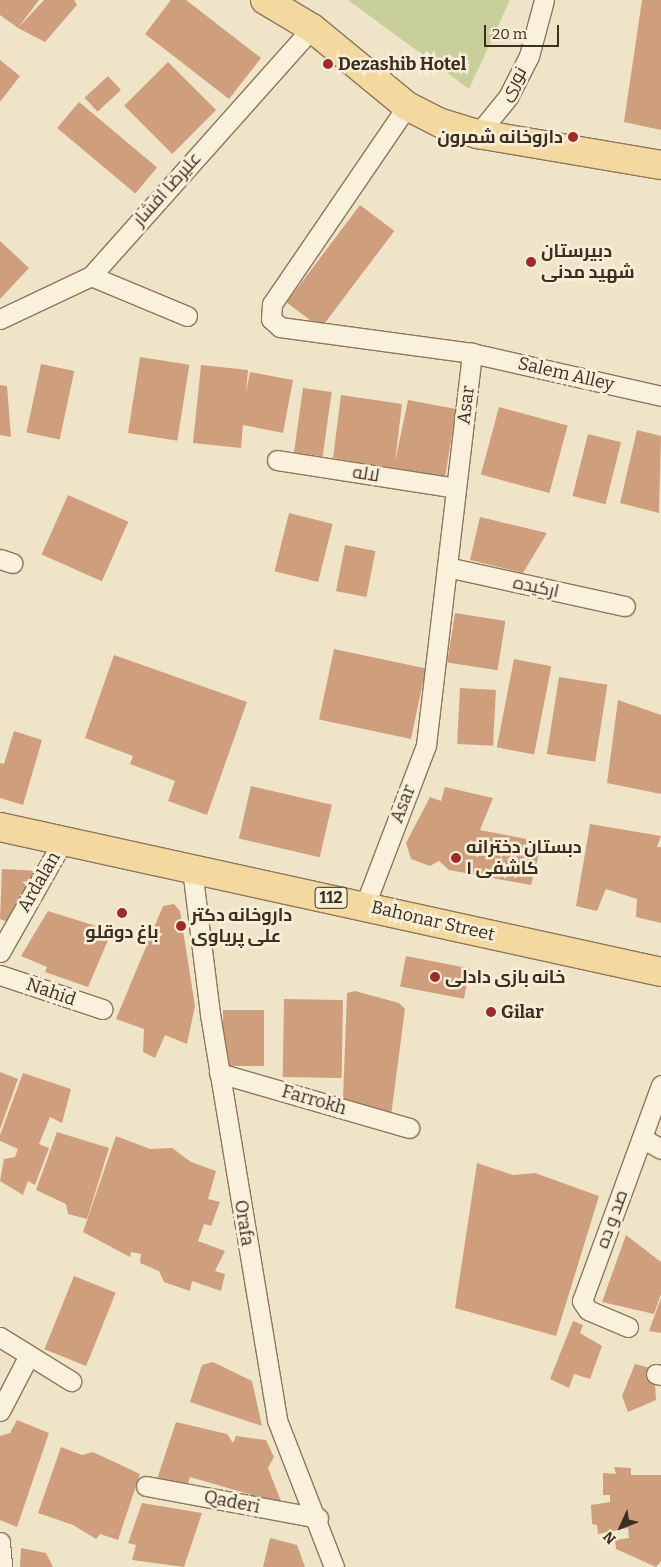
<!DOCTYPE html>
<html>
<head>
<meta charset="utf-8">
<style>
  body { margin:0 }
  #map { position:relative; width:661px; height:1567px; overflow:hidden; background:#f0e4c8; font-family:Bitter,Cairo,serif }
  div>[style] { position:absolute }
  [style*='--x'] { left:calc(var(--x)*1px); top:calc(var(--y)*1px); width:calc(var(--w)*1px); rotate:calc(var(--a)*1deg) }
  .green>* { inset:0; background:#c9cf9b }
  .building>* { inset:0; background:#cf9f7d; transform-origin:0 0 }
  .roads { filter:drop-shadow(1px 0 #8d765c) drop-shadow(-1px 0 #8d765c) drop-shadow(0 1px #8d765c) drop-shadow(0 -1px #8d765c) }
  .street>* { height:19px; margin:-9.5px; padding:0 9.5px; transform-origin:9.5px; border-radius:9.5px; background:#faf1dc }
  .primary>* { height:28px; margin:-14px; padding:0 14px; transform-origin:14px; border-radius:14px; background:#f3d9a0 }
  .dots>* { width:14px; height:14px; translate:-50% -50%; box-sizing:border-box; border:2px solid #f7eed8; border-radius:50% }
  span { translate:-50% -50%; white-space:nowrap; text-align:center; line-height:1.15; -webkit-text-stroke:5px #f7eed8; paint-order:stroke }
  .shield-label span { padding:1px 4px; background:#f7eed8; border:1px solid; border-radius:4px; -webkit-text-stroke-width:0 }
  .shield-label { font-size:16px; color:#3d2e20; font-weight:700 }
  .poi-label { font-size:18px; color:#3d2e20; font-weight:700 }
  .left { translate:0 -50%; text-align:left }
  .right { translate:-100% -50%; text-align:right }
  .street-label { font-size:18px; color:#3d2e20 }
  .north { position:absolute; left:596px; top:1502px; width:50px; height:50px; -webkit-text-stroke:4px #f7eed8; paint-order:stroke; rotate:227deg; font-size:14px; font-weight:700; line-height:20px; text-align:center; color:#3d2e20 }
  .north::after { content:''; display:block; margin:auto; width:18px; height:22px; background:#3d2e20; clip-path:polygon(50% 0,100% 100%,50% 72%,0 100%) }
  .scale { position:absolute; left:484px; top:25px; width:75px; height:22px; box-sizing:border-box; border:2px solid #3d2e20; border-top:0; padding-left:6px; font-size:15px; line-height:18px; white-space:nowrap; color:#3d2e20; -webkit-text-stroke:4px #f7eed8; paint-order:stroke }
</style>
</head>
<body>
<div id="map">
  <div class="green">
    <div style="clip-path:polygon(348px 0,510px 0,469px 89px)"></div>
  </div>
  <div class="building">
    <div style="clip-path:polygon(0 0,39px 0,18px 28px,0 15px)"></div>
    <div style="clip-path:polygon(44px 0,74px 0,77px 5px,45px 42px,18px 28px)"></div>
    <div style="clip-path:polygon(171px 0,186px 0,261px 58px,229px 99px,145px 34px)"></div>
    <div style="clip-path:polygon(642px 0,661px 0,661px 130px,624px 122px)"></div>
    <div style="clip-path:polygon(0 60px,20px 76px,0 102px)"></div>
    <div style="left:168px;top:62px;width:68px;height:62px;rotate:45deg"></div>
    <div style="left:108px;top:76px;width:19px;height:32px;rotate:47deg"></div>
    <div style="left:79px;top:102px;width:102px;height:34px;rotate:40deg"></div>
    <div style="left:360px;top:205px;width:43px;height:122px;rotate:37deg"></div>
    <div style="clip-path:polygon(0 241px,29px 268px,0 299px)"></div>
    <div style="left:140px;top:357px;width:50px;height:77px;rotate:9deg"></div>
    <div style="left:41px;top:364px;width:34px;height:70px;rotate:12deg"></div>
    <div style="clip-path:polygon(201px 365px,248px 370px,246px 392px,250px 372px,293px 380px,283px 433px,243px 425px,241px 448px,193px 443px)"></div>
    <div style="clip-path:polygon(0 385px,7px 386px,11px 437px,0 435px)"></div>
    <div style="left:303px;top:388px;width:29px;height:65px;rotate:8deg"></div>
    <div style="clip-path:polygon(341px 395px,402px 404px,395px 462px,408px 400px,456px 409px,445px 478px,333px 458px)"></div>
    <div style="left:499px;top:407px;width:71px;height:70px;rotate:15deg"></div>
    <div style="clip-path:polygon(637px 430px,661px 436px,659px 513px,620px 503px)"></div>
    <div style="left:588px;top:434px;width:34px;height:64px;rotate:14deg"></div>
    <div style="left:68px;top:495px;width:66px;height:65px;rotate:24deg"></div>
    <div style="left:289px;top:513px;width:45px;height:60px;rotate:14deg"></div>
    <div style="clip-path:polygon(480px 517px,547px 533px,523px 573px,470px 560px)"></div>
    <div style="left:345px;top:545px;width:31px;height:47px;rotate:11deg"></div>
    <div style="left:455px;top:613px;width:51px;height:50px;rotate:9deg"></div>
    <div style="left:334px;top:649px;width:94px;height:72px;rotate:12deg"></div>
    <div style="clip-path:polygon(114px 655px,247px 702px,207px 815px,168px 801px,175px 781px,130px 764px,133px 756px,85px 738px)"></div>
    <div style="left:514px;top:659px;width:38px;height:90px;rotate:11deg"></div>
    <div style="left:559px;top:677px;width:49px;height:78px;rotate:9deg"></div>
    <div style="left:460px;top:688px;width:36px;height:56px;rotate:3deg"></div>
    <div style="clip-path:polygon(618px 700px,661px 715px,661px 794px,607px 783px)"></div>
    <div style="clip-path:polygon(14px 731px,42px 740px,23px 805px,0 798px,0 763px,4px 764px)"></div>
    <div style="left:251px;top:786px;width:83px;height:54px;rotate:13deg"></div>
    <div style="clip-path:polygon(445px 787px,493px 798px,480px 830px,542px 842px,531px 885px,449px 870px,439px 861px,430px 866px,411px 859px,406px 843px,430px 797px,441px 801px)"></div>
    <div style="clip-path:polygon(590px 824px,661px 836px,657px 847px,661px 847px,661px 923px,636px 917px,637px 899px,606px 889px,597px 911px,576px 906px)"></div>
    <div style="clip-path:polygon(2px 869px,42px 871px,12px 924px,0 919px)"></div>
    <div style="clip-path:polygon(174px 904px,180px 911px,195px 1006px,187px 1044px,165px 1035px,155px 1058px,143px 1052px,144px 1029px,116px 1019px,163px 906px)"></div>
    <div style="clip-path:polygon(48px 911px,112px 931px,88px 987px,45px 972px,47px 967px,21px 956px)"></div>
    <div style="left:406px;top:956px;width:65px;height:31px;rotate:11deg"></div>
    <div style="clip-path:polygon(355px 991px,399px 1003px,405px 1009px,391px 1116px,343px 1099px,347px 993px)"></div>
    <div style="left:284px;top:999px;width:59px;height:78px;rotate:1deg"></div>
    <div style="left:223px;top:1010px;width:41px;height:56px"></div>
    <div style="clip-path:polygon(0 1072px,18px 1079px,0 1129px)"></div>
    <div style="clip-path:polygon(23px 1073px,71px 1089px,62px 1123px,50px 1117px,39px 1144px,49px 1148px,35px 1185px,28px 1181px,23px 1195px,0 1181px,4px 1159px,15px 1157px,18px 1149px,0 1141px,0 1135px)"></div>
    <div style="clip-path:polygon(57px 1132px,109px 1148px,87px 1219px,68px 1214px,66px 1204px,36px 1190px)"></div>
    <div style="clip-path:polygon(116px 1136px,150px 1149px,172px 1148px,191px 1162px,216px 1171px,208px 1199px,220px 1202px,211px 1226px,204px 1224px,198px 1241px,225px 1251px,215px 1271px,225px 1274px,221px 1291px,192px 1281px,190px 1291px,164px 1282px,159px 1271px,140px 1263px,141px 1254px,131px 1252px,130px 1257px,83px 1232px)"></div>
    <div style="clip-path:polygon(477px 1163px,513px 1175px,535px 1173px,599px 1196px,556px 1336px,455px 1308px)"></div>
    <div style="clip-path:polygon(626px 1235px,661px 1262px,661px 1294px,654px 1314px,602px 1302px)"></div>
    <div style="left:74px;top:1276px;width:45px;height:79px;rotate:22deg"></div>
    <div style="clip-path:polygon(661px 1298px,661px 1333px,649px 1331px)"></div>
    <div style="clip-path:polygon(573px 1321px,583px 1325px,580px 1333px,602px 1346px,590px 1379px,574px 1374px,569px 1388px,550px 1379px)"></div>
    <div style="clip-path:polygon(213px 1362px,252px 1381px,262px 1426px,190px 1402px,202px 1365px)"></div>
    <div style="clip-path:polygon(635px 1364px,654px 1369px,656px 1400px,628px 1412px,622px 1396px)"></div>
    <div style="clip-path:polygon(17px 1420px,49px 1433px,17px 1527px,0 1520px,0 1436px,10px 1433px)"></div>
    <div style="clip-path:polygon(176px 1422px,227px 1434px,233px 1443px,236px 1436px,266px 1440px,274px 1457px,268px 1468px,282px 1504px,190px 1477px,186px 1490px,156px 1482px)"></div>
    <div style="clip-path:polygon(61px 1447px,82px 1455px,93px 1452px,140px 1474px,118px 1540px,100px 1534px,96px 1539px,73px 1525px,38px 1513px)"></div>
    <div style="clip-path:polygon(614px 1467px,631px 1468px,631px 1475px,661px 1475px,661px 1561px,656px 1567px,616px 1549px,615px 1540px,629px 1538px,628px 1528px,598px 1534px,597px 1525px,592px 1524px,591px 1505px,610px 1502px,610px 1495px,603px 1495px,603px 1473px,616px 1474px)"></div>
    <div style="clip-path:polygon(142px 1503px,202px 1513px,184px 1567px,132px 1560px,136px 1545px,128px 1543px)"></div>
    <div style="clip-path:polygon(270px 1538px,297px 1545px,305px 1567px,263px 1567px)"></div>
    <div style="clip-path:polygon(21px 1548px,46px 1553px,53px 1567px,20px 1567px)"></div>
  </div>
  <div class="roads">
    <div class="street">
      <div style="--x:478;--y:134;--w:48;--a:-51"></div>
      <div style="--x:508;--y:97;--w:46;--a:-62.9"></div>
      <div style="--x:529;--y:56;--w:58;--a:-75"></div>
      <div style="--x:91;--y:276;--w:104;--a:22.6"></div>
      <div style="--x:0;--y:319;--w:101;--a:-25.3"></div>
      <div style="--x:91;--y:276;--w:332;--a:-48.3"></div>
      <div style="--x:472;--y:353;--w:194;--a:12.8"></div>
      <div style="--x:277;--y:460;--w:181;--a:8.9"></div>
      <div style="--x:0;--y:559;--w:13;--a:18"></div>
      <div style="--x:447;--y:567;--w:182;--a:12.4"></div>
      <div style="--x:192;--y:869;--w:146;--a:82.9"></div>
      <div style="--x:210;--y:1014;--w:411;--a:80.6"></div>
      <div style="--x:277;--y:1420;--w:158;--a:68.8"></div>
      <div style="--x:365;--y:905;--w:171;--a:-69.1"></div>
      <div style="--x:426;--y:745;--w:395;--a:-83.3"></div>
      <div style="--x:472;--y:353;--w:194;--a:-172.3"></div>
      <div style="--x:280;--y:327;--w:12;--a:-138"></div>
      <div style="--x:271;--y:319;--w:15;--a:-86"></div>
      <div style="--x:272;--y:304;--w:240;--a:-55.7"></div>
      <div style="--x:0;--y:952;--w:130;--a:-60.5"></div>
      <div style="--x:0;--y:975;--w:108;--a:18.4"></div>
      <div style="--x:219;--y:1073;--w:198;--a:16.1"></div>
      <div style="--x:642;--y:1138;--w:22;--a:30"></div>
      <div style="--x:628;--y:1327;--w:43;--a:-157"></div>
      <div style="--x:588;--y:1310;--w:11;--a:-124"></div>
      <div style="--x:582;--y:1301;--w:230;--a:-69.9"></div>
      <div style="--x:0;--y:1337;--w:84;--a:31.8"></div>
      <div style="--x:656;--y:1374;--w:5;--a:11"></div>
      <div style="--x:0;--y:1411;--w:63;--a:-62.6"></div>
      <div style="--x:146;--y:1486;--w:175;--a:10.5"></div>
      <div style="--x:0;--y:1542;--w:25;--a:85"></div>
    </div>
    <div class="primary">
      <div style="--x:265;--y:0;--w:55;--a:30.8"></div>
      <div style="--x:312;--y:28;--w:123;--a:39.4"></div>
      <div style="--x:407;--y:106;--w:38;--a:27"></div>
      <div style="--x:441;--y:123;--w:39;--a:17"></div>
      <div style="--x:478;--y:134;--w:186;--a:9.6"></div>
      <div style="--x:0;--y:827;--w:677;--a:12.37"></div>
    </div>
  </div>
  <div class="dots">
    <div style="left:328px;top:64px;background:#9e2a2b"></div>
    <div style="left:573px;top:137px;background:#9e2a2b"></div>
    <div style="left:531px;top:262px;background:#9e2a2b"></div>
    <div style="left:456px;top:858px;background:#9e2a2b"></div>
    <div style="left:122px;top:913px;background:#9e2a2b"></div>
    <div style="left:181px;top:926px;background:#9e2a2b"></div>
    <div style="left:435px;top:977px;background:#9e2a2b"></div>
    <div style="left:491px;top:1012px;background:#9e2a2b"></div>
  </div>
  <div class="shield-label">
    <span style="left:331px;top:898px">112</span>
  </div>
  <div class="poi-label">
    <span class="left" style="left:338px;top:64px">Dezashib Hotel</span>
    <span class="right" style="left:563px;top:137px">داروخانه شمرون</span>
    <span class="left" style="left:541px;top:262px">دبیرستان<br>شهید مدنی</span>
    <span class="left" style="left:466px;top:858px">دبستان دخترانه<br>کاشفی ۱</span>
    <span class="left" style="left:191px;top:926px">داروخانه دکتر<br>علی پریاوی</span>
    <span style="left:122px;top:932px">باغ دوقلو</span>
    <span class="left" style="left:445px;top:977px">خانه بازی دادلی</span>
    <span class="left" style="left:501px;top:1012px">Gilar</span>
  </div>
  <div class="street-label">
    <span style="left:513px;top:84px;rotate:-60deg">نوری</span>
    <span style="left:167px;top:189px;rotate:-48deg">علیرضا افشار</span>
    <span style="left:566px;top:374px;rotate:13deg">Salem Alley</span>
    <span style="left:466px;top:405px;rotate:-83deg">Asar</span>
    <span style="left:366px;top:474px;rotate:9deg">لاله</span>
    <span style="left:536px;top:587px;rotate:12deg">ارکیده</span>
    <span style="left:403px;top:804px;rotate:-69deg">Asar</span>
    <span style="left:39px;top:882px;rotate:-60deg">Ardalan</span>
    <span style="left:433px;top:921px;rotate:13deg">Bahonar Street</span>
    <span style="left:51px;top:992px;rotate:19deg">Nahid</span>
    <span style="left:314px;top:1100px;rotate:16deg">Farrokh</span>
    <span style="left:612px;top:1219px;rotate:-70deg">صد و ده</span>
    <span style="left:244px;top:1223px;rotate:81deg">Orafa</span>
    <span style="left:232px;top:1502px;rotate:11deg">Qaderi</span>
  </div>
  <div class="north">N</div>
  <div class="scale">20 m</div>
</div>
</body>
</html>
